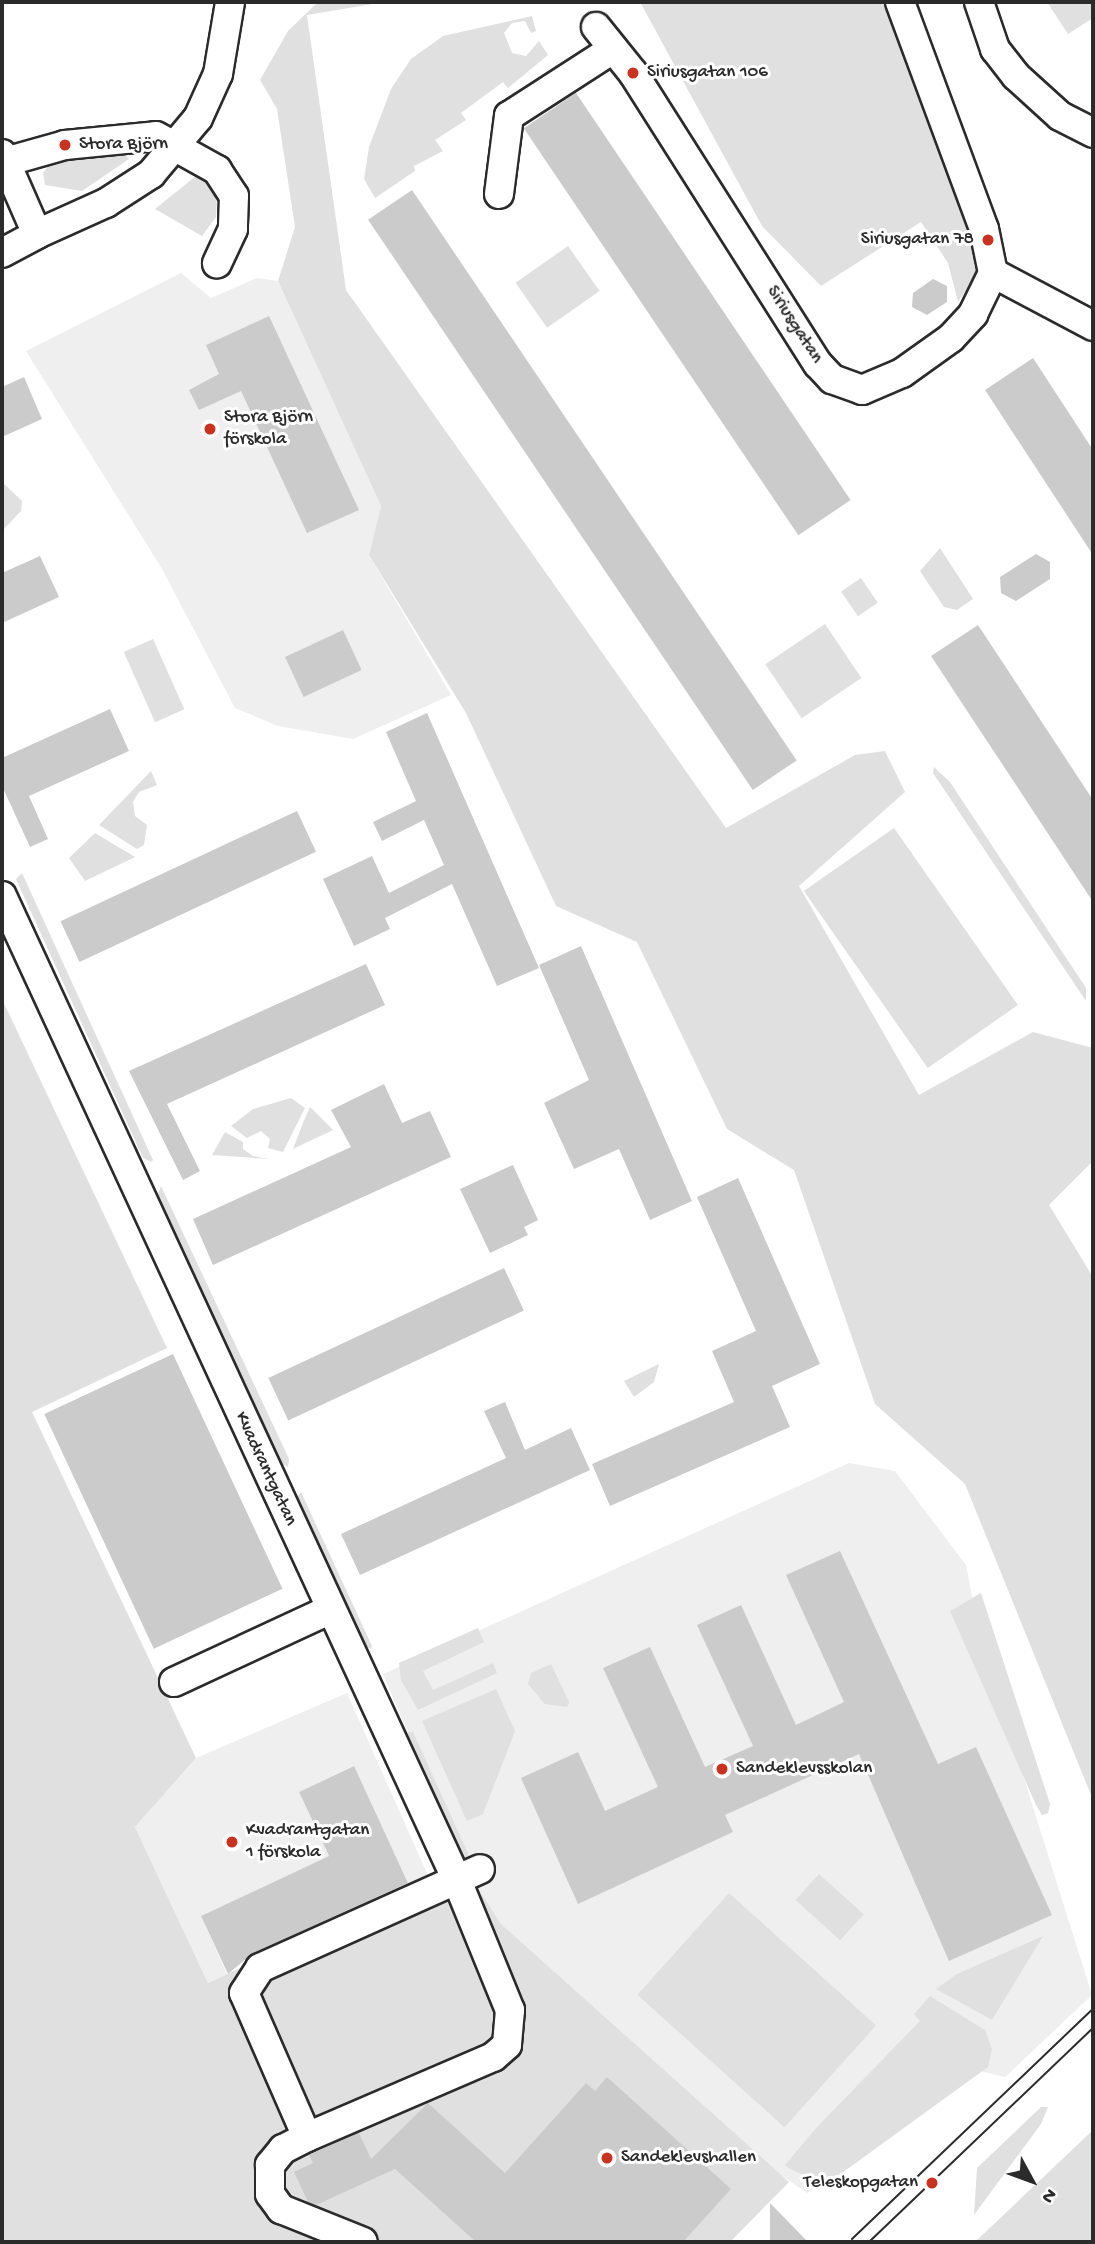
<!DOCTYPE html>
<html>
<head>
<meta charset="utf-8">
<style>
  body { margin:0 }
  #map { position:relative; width:1095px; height:2244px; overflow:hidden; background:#fff; font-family:"Gochi Hand",sans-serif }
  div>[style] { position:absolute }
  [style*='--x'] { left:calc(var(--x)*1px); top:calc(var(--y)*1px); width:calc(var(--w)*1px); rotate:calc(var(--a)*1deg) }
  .built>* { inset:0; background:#efefef }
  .green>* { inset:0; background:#e0e0e0; transform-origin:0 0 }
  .building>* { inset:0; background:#cbcbcb; transform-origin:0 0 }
  .roads { filter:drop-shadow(2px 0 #2b2b2b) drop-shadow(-2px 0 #2b2b2b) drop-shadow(0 2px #2b2b2b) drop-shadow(0 -2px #2b2b2b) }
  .minor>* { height:28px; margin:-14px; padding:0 14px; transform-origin:14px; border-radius:14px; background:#fff }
  .tram>* { height:2px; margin:-1px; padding:0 1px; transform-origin:1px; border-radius:1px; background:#2b2b2b }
  .dots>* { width:19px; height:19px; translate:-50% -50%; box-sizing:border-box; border:4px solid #fff; border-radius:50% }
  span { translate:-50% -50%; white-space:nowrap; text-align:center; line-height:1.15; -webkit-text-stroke:6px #fff; paint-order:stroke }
  .poi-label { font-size:19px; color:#2b2b2b }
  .left { translate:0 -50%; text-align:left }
  .right { translate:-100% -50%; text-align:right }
  .street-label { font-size:19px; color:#2b2b2b }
  .frame { position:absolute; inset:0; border:4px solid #2b2b2b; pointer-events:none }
  .north { position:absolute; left:997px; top:2146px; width:70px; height:70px; -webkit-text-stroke:5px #fff; paint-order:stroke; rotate:131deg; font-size:19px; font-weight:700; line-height:28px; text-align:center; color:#2b2b2b }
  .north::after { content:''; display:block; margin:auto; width:24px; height:32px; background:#2b2b2b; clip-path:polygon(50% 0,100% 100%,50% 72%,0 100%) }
</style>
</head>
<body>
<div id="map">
  <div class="built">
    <div style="clip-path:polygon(181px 273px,211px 298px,257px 278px,278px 281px,381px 506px,369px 555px,451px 695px,353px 739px,278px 726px,235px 708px,161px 567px,26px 351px)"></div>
    <div style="clip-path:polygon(849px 1463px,895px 1471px,966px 1565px,980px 1638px,1092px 1995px,1005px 2077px,980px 2071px,807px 2193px,768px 2166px,501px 1924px,463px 1864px,383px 1674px)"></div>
    <div style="clip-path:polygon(347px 1693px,430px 1880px,411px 1889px,353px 1766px,299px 1792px,329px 1856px,201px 1916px,227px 1974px,208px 1983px,135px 1827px,196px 1758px)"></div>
  </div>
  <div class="green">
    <div style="clip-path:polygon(318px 2px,385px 2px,307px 15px,346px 290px,726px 828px,855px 755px,885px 751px,905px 792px,799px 886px,919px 1095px,1033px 1032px,1093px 1048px,1093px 1161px,1049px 1205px,1093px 1277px,1093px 1800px,965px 1484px,875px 1404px,794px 1170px,727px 1129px,637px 942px,556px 906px,466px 713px,369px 555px,381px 506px,278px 281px,295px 227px,277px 109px,260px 80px,288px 31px)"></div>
    <div style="clip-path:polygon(640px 2px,893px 2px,893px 29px,977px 233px,979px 271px,958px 302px,948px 263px,921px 222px,821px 286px,762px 226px)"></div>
    <div style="clip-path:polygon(1047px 2px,1093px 2px,1093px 18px,1068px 34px)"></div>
    <div style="clip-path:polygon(532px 16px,536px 31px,531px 33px,525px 21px,512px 23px,504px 33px,512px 53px,526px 56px,539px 41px,548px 55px,508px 88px,503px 82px,461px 113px,466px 120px,435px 140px,443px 151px,414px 166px,415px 171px,375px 198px,364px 179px,369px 147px,391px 89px,411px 59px,443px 36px)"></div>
    <div style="clip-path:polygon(119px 148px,129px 159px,82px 191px,45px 185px,43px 173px,52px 160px)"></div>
    <div style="clip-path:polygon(196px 176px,208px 180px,217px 195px,216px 217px,202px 236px,155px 209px)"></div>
    <div style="left:568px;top:246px;width:55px;height:64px;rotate:55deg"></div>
    <div style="clip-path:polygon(2px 482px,22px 501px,21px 511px,2px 531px)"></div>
    <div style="clip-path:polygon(940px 548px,973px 599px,957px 610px,944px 607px,920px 571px)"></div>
    <div style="left:861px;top:578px;width:30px;height:24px;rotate:56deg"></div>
    <div style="left:825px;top:624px;width:65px;height:72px;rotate:56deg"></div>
    <div style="left:153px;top:639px;width:77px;height:32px;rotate:66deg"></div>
    <div style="clip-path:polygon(934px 767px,950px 782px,1086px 988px,1086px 1001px,933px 773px)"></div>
    <div style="clip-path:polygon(151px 771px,157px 785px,139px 792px,133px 802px,135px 816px,147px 825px,144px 845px,137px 849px,99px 825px)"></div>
    <div style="left:894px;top:828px;width:216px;height:110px;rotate:55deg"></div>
    <div style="clip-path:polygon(95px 833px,135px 857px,85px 881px,69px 858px)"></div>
    <div style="clip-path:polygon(22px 873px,153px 1160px,151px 1162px,143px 1158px,16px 879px)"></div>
    <div style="clip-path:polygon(2px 999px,167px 1348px,32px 1412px,196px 1758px,135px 1827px,208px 1983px,460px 1865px,404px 1733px,413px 1732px,472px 1862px,466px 1869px,501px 1924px,789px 2182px,730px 2242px,2px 2242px)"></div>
    <div style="clip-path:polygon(291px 1098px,305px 1108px,283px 1152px,268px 1148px,270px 1139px,261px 1131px,247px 1138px,231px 1126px,253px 1109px)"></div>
    <div style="clip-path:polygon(310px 1107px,333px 1130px,293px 1149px,303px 1123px)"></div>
    <div style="clip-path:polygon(225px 1132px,243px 1142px,243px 1149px,253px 1156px,269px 1159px,212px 1155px)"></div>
    <div style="clip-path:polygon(161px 1186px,289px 1459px,288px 1467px,280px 1463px,158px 1194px)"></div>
    <div style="clip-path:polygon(659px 1364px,654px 1382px,634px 1397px,624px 1381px)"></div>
    <div style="clip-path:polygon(301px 1492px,372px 1646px,371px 1649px,361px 1644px,302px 1511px,297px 1497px)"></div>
    <div style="clip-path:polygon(981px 1593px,1050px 1804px,1048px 1813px,1042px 1815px,1036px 1805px,950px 1611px)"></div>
    <div style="clip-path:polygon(478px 1628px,484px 1642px,423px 1671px,433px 1690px,493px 1663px,497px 1673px,418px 1710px,401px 1680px,399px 1663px)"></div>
    <div style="clip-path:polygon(551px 1664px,569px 1702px,567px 1707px,545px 1704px,528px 1684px,531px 1673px)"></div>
    <div style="clip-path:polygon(496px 1689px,515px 1731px,483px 1814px,467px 1821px,422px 1721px)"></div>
    <div style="left:819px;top:1874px;width:60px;height:35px;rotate:42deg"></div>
    <div style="left:729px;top:1893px;width:198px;height:137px;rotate:42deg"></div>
    <div style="clip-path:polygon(1043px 1936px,992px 2020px,936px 1989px,957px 1974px)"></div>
    <div style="clip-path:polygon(930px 1996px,985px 2030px,992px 2049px,988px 2067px,824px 2186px,789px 2168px,785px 2165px,817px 2127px,920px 2021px,914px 2014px)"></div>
    <div style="clip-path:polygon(1041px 2107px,1048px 2107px,1041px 2124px,974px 2215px,977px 2168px)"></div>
    <div style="clip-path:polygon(1093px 2130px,1093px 2242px,975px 2242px)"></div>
  </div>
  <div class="building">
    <div style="left:576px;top:93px;width:491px;height:63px;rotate:56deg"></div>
    <div style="left:412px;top:190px;width:688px;height:53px;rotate:56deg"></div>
    <div style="clip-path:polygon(933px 279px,947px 286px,947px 302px,927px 315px,912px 307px,913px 293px)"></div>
    <div style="clip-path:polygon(269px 316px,359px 510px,307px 533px,241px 391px,199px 410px,189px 390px,219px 374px,206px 345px)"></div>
    <div style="clip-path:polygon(1033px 358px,1093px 450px,1093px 555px,985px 390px)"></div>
    <div style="clip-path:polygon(24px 377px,42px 419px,2px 437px,2px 387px)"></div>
    <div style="clip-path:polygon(1036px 554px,1050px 562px,1050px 579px,1016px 601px,1001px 593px,1000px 577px)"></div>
    <div style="clip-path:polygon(40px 556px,59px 597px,2px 623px,2px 573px)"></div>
    <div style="clip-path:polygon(978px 625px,1093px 800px,1093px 902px,931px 656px)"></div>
    <div style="left:343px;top:630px;width:44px;height:64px;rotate:65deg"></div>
    <div style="clip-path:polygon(110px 709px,129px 751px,29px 796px,48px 839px,30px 847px,2px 786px,2px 758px)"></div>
    <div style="clip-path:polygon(427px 713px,539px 968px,497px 986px,452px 884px,385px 918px,390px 929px,354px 946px,323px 879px,372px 856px,389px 893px,444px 865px,424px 820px,382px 841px,373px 822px,416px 801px,386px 732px)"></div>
    <div style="left:297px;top:811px;width:45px;height:261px;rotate:65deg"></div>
    <div style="clip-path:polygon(581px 946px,692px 1201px,650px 1220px,619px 1149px,574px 1169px,544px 1103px,589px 1080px,539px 965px)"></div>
    <div style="clip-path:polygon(366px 964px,385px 1005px,167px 1104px,200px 1171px,183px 1180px,129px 1071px)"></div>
    <div style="clip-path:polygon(384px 1084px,402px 1123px,430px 1111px,451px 1157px,213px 1265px,193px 1219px,351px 1147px,331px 1110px)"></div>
    <div style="clip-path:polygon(513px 1165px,538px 1220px,524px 1227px,528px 1235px,490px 1253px,460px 1189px)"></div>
    <div style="clip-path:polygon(738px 1178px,820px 1364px,772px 1386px,790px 1427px,610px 1506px,592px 1464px,734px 1402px,712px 1351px,756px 1331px,697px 1197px)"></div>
    <div style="left:504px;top:1268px;width:47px;height:260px;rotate:65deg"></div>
    <div style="left:173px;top:1354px;width:259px;height:142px;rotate:65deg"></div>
    <div style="clip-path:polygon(505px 1402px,525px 1450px,571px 1428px,590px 1470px,360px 1575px,341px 1534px,506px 1458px,484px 1411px)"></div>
    <div style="clip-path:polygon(840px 1551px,938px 1764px,976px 1747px,1052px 1915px,949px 1961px,859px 1754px,725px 1815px,733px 1832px,578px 1904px,521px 1778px,578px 1752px,605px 1811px,658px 1787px,603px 1668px,650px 1647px,705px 1767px,753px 1746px,697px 1625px,741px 1605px,796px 1725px,844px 1702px,786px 1575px)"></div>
    <div style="clip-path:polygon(354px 1766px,408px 1883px,253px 1953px,228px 1974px,201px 1916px,329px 1856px,299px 1792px)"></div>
    <div style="clip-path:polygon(607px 2077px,731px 2189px,683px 2242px,476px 2242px,395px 2169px,316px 2205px,308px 2202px,294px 2172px,313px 2163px,309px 2155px,359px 2133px,371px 2159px,428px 2103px,505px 2173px,586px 2083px,595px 2091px)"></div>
    <div style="clip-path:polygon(770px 2203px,808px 2242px,770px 2242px)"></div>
  </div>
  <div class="roads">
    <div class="minor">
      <div style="--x:979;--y:2;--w:50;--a:71.2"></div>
      <div style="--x:995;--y:49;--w:34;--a:52"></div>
      <div style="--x:1016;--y:76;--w:59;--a:42.3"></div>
      <div style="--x:1060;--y:116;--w:37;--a:27"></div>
      <div style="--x:596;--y:27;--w:59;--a:51.2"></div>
      <div style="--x:633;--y:73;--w:345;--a:57.6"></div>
      <div style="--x:818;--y:364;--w:21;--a:47"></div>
      <div style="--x:832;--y:379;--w:32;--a:20"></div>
      <div style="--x:862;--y:390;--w:43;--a:-23"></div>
      <div style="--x:902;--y:373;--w:60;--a:-35.5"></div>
      <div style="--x:951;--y:338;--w:33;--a:-47"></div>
      <div style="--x:973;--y:314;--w:46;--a:-64"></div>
      <div style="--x:993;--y:273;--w:45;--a:-101.6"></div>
      <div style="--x:984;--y:229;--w:242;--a:-110.3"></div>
      <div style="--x:2;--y:154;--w:87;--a:66.4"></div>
      <div style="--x:37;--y:234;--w:76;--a:-24.2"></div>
      <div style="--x:106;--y:203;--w:54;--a:-32.8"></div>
      <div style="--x:151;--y:174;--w:73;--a:-50"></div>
      <div style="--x:198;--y:118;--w:48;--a:-65.6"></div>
      <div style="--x:218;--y:74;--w:73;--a:-80.5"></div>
      <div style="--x:5;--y:162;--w:62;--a:-15.8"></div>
      <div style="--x:65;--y:145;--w:91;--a:-5.6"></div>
      <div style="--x:156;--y:136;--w:70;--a:29.1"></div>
      <div style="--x:217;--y:170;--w:31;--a:57"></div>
      <div style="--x:234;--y:196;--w:33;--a:92"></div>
      <div style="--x:233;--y:229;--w:38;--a:115"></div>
      <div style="--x:499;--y:194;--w:79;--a:-82.7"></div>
      <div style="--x:509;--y:116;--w:124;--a:-32.8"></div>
      <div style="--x:2;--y:253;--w:40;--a:-28"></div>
      <div style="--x:993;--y:273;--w:113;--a:27.9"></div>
      <div style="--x:2;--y:896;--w:1082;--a:65.19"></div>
      <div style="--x:456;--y:1878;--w:143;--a:67.8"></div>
      <div style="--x:510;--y:2010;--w:35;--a:95"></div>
      <div style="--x:507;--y:2045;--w:18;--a:139"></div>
      <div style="--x:493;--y:2057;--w:202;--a:156.7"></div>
      <div style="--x:307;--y:2137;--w:27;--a:153"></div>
      <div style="--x:283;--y:2149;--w:21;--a:129"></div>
      <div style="--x:270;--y:2165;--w:29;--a:90"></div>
      <div style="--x:270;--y:2194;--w:19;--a:54"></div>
      <div style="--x:281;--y:2209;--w:88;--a:21.9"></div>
      <div style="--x:174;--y:1682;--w:171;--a:-24.9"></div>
      <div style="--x:307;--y:2137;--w:157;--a:-113.6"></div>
      <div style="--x:244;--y:1993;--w:30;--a:-57"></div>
      <div style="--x:260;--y:1968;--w:241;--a:-24.2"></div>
    </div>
  </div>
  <div class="tram">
    <div style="--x:852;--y:2239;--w:333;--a:-43.7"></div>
    <div style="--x:869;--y:2242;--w:310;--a:-43.7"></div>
  </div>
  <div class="dots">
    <div style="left:633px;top:73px;background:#c8321e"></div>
    <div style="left:65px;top:145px;background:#c8321e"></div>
    <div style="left:988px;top:240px;background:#c8321e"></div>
    <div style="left:210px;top:429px;background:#c8321e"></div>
    <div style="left:722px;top:1769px;background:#c8321e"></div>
    <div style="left:232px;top:1842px;background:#c8321e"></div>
    <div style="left:607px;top:2158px;background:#c8321e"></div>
    <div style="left:932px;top:2183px;background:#c8321e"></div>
  </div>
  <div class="poi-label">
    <span class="left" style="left:647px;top:73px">Siriusgatan 106</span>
    <span class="left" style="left:79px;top:145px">Stora Björn</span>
    <span class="right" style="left:974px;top:240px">Siriusgatan 78</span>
    <span class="left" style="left:224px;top:429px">Stora Björn<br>förskola</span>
    <span class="left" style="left:736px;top:1769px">Sandeklevsskolan</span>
    <span class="left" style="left:246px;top:1842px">Kvadrantgatan<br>1 förskola</span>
    <span class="left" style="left:621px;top:2158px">Sandeklevshallen</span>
    <span class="right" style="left:918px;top:2183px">Teleskopgatan</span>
  </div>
  <div class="street-label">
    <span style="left:794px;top:325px;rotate:57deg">Siriusgatan</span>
    <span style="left:265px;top:1469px;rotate:65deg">Kvadrantgatan</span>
  </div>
  <div class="frame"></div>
  <div class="north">N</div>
</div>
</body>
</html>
